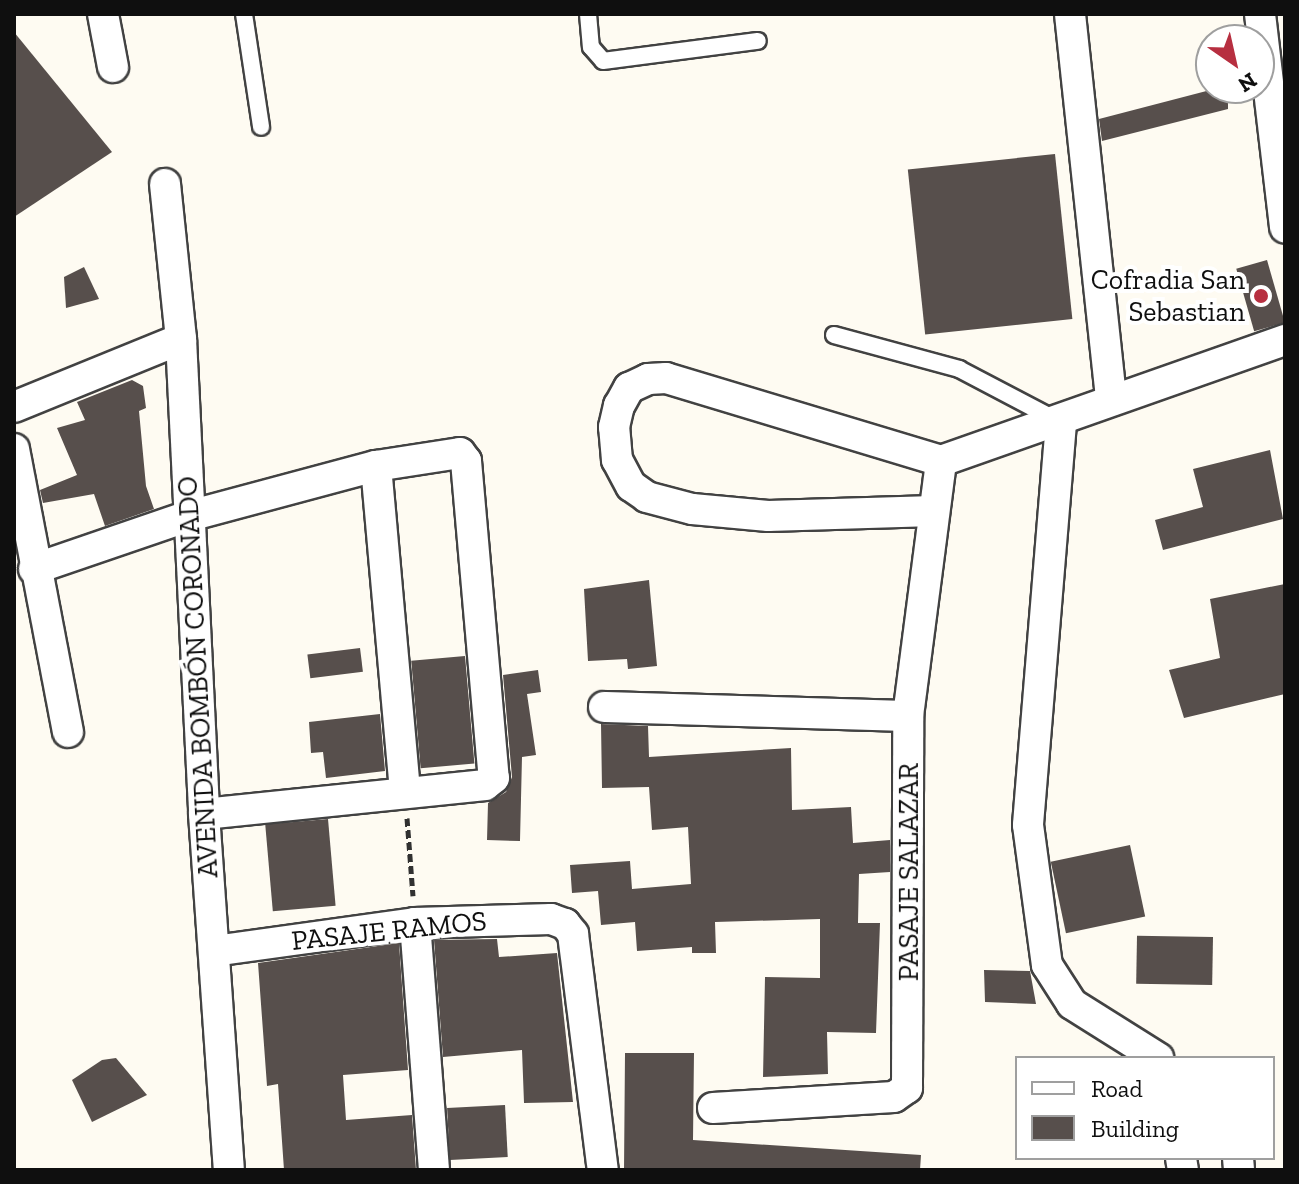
<!DOCTYPE html>
<html>
<head>
<meta charset="utf-8">
<style>
  body { margin:0 }
  #map { position:relative; width:1299px; height:1184px; overflow:hidden; background:#fefbf2; font-family:"Zilla Slab",serif }
  div>[style] { position:absolute }
  [style*='--x'] { left:calc(var(--x)*1px); top:calc(var(--y)*1px); width:calc(var(--w)*1px); rotate:calc(var(--a)*1deg) }
  .building>* { inset:0; background:#574f4c; transform-origin:0 0 }
  .path>* { height:5px; margin-top:-2.5px; transform-origin:0; background:repeating-linear-gradient(90deg,#313131 0 8px,transparent 0 12px) }
  .roads { filter:drop-shadow(2px 0 #424242) drop-shadow(-2px 0 #424242) drop-shadow(0 2px #424242) drop-shadow(0 -2px #424242) }
  .service>* { height:16px; margin:-8px; padding:0 8px; transform-origin:8px; border-radius:8px; background:#fff }
  .minor>* { height:30px; margin:-15px; padding:0 15px; transform-origin:15px; border-radius:15px; background:#fff }
  .dots>* { width:22px; height:22px; translate:-50% -50%; box-sizing:border-box; border:4px solid #fff; border-radius:50% }
  span { translate:-50% -50%; white-space:nowrap; text-align:center; line-height:1.15; -webkit-text-stroke:8px #fff; paint-order:stroke }
  .poi-label { font-size:28px; color:#0f0f0f }
  .right { translate:-100% -50%; text-align:right }
  .street-label { font-size:28px; color:#0f0f0f }
  .frame { position:absolute; inset:0; border:16px solid #0f0f0f; pointer-events:none }
  .legend { position:absolute; left:1015px; top:1056px; width:260px; height:104px; box-sizing:border-box; background:#fff; border:2px solid #9f9f9f; margin:0; padding:10px 14px; list-style:none; font-size:24px; color:#0f0f0f }
  .legend li { display:flex; align-items:center; gap:16px; height:40px }
  .legend b { width:40px; border:2px solid #9f9f9f }
  .north { position:absolute; left:1195px; top:24px; width:80px; height:80px; box-sizing:border-box; background:#fff; border:2px solid #9f9f9f; border-radius:50%; rotate:146deg; font-size:22px; font-weight:700; line-height:32px; text-align:center; color:#0f0f0f }
  .north::after { content:''; display:block; margin:auto; width:28px; height:36px; background:#b72f40; clip-path:polygon(50% 0,100% 100%,50% 72%,0 100%) }
</style>
</head>
<body>
<div id="map">
  <div class="building">
    <div style="clip-path:polygon(14px 32px,112px 152px,14px 217px)"></div>
    <div style="clip-path:polygon(1218px 88px,1228px 88px,1228px 109px,1102px 141px,1099px 119px)"></div>
    <div style="left:1055px;top:154px;width:166px;height:148px;rotate:84deg"></div>
    <div style="left:1267px;top:260px;width:65px;height:32px;rotate:74deg"></div>
    <div style="clip-path:polygon(84px 267px,99px 299px,66px 308px,64px 277px)"></div>
    <div style="clip-path:polygon(132px 380px,143px 386px,146px 408px,139px 411px,146px 486px,154px 509px,105px 526px,94px 494px,43px 503px,40px 490px,77px 475px,57px 428px,85px 420px,77px 402px)"></div>
    <div style="clip-path:polygon(1270px 450px,1283px 519px,1163px 550px,1155px 520px,1203px 507px,1193px 469px)"></div>
    <div style="clip-path:polygon(649px 580px,657px 666px,628px 669px,627px 659px,588px 661px,584px 589px)"></div>
    <div style="clip-path:polygon(1285px 584px,1285px 694px,1184px 718px,1169px 670px,1220px 658px,1210px 599px)"></div>
    <div style="left:360px;top:648px;width:24px;height:53px;rotate:83deg"></div>
    <div style="left:465px;top:656px;width:108px;height:54px;rotate:85deg"></div>
    <div style="clip-path:polygon(538px 670px,541px 692px,527px 694px,536px 755px,522px 757px,520px 841px,487px 840px,488px 803px,506px 792px,512px 777px,503px 675px)"></div>
    <div style="clip-path:polygon(380px 714px,385px 771px,326px 778px,323px 752px,311px 753px,309px 722px)"></div>
    <div style="clip-path:polygon(601px 724px,648px 726px,649px 757px,791px 748px,792px 810px,851px 807px,853px 843px,890px 840px,890px 872px,859px 874px,858px 923px,880px 923px,876px 1033px,827px 1032px,828px 1074px,763px 1077px,765px 977px,820px 978px,820px 919px,715px 922px,716px 953px,692px 953px,692px 947px,637px 951px,635px 922px,601px 925px,598px 891px,572px 893px,570px 865px,630px 861px,632px 889px,691px 884px,688px 827px,652px 830px,649px 787px,602px 788px)"></div>
    <div style="left:328px;top:819px;width:87px;height:63px;rotate:85deg"></div>
    <div style="left:1130px;top:845px;width:73px;height:81px;rotate:78deg"></div>
    <div style="left:1213px;top:937px;width:48px;height:76px;rotate:91deg"></div>
    <div style="clip-path:polygon(497px 939px,499px 957px,557px 953px,573px 1102px,524px 1103px,522px 1050px,443px 1057px,434px 940px)"></div>
    <div style="clip-path:polygon(399px 943px,408px 1070px,343px 1075px,346px 1120px,412px 1115px,416px 1170px,284px 1170px,278px 1084px,267px 1086px,258px 963px)"></div>
    <div style="clip-path:polygon(984px 970px,1030px 971px,1036px 1004px,985px 1002px)"></div>
    <div style="clip-path:polygon(625px 1053px,694px 1053px,693px 1140px,921px 1155px,920px 1170px,624px 1170px)"></div>
    <div style="clip-path:polygon(116px 1058px,147px 1095px,92px 1122px,72px 1080px,102px 1060px)"></div>
    <div style="left:505px;top:1105px;width:52px;height:58px;rotate:87deg"></div>
  </div>
  <div class="path">
    <div style="--x:407;--y:818;--w:78;--a:85.6"></div>
  </div>
  <div class="roads">
    <div class="service">
      <div style="--x:244;--y:14;--w:114;--a:81.4"></div>
      <div style="--x:588;--y:14;--w:33;--a:85"></div>
      <div style="--x:591;--y:47;--w:18;--a:49"></div>
      <div style="--x:603;--y:61;--w:156;--a:-7.4"></div>
      <div style="--x:834;--y:335;--w:130;--a:15.2"></div>
      <div style="--x:959;--y:369;--w:110;--a:27.7"></div>
    </div>
    <div class="minor">
      <div style="--x:103;--y:14;--w:54;--a:79.3"></div>
      <div style="--x:1070;--y:14;--w:388;--a:83.9"></div>
      <div style="--x:1260;--y:14;--w:215;--a:83.3"></div>
      <div style="--x:165;--y:184;--w:156;--a:84.1"></div>
      <div style="--x:181;--y:339;--w:476;--a:87.2"></div>
      <div style="--x:204;--y:814;--w:357;--a:86"></div>
      <div style="--x:14;--y:407;--w:180;--a:-22.2"></div>
      <div style="--x:1061;--y:423;--w:403;--a:94.7"></div>
      <div style="--x:1028;--y:825;--w:141;--a:82.3"></div>
      <div style="--x:1047;--y:965;--w:46;--a:57.3"></div>
      <div style="--x:1072;--y:1004;--w:102;--a:32.1"></div>
      <div style="--x:14;--y:449;--w:288;--a:79.2"></div>
      <div style="--x:376;--y:466;--w:328;--a:84.9"></div>
      <div style="--x:934;--y:511;--w:166;--a:178.3"></div>
      <div style="--x:768;--y:516;--w:76;--a:-174.7"></div>
      <div style="--x:692;--y:509;--w:47;--a:-165.1"></div>
      <div style="--x:647;--y:497;--w:19;--a:-145"></div>
      <div style="--x:631;--y:486;--w:30;--a:-118"></div>
      <div style="--x:617;--y:460;--w:33;--a:-95"></div>
      <div style="--x:614;--y:427;--w:22;--a:-77"></div>
      <div style="--x:619;--y:406;--w:21;--a:-61"></div>
      <div style="--x:629;--y:388;--w:21;--a:-25"></div>
      <div style="--x:648;--y:379;--w:18;--a:-3"></div>
      <div style="--x:666;--y:378;--w:287;--a:16.8"></div>
      <div style="--x:941;--y:461;--w:365;--a:-19.4"></div>
      <div style="--x:34;--y:569;--w:164;--a:-18.9"></div>
      <div style="--x:189;--y:516;--w:194;--a:-15"></div>
      <div style="--x:376;--y:466;--w:85;--a:-8.8"></div>
      <div style="--x:460;--y:453;--w:10;--a:53"></div>
      <div style="--x:466;--y:461;--w:318;--a:85"></div>
      <div style="--x:494;--y:778;--w:11;--a:142"></div>
      <div style="--x:485;--y:785;--w:282;--a:174.1"></div>
      <div style="--x:604;--y:707;--w:304;--a:1.7"></div>
      <div style="--x:415;--y:923;--w:248;--a:85.6"></div>
      <div style="--x:214;--y:951;--w:203;--a:-7.9"></div>
      <div style="--x:415;--y:923;--w:136;--a:-1.7"></div>
      <div style="--x:551;--y:919;--w:15;--a:20"></div>
      <div style="--x:565;--y:924;--w:13;--a:51"></div>
      <div style="--x:573;--y:934;--w:238;--a:82.8"></div>
      <div style="--x:713;--y:1108;--w:181;--a:-3.5"></div>
      <div style="--x:894;--y:1097;--w:16;--a:-35"></div>
      <div style="--x:907;--y:1088;--w:372;--a:-89.8"></div>
      <div style="--x:908;--y:716;--w:257;--a:-82.6"></div>
      <div style="--x:1181;--y:1158;--w:12;--a:81"></div>
      <div style="--x:1238;--y:1158;--w:12;--a:85"></div>
    </div>
  </div>
  <div class="dots">
    <div style="left:1261px;top:296px;background:#b72f40"></div>
  </div>
  <div class="poi-label">
    <span class="right" style="left:1245px;top:296px">Cofradia San<br>Sebastian</span>
  </div>
  <div class="street-label">
    <span style="left:198px;top:677px;rotate:-93deg">AVENIDA BOMBÓN CORONADO</span>
    <span style="left:909px;top:872px;rotate:-90deg">PASAJE SALAZAR</span>
    <span style="left:389px;top:931px;rotate:-6deg">PASAJE RAMOS</span>
  </div>
  <div class="frame"></div>
  <ul class="legend">
  <li><b style="height:10px;background:#fff"></b>Road</li>
  <li><b style="height:22px;background:#574f4c"></b>Building</li>
  </ul>
  <div class="north">N</div>
</div>
</body>
</html>
